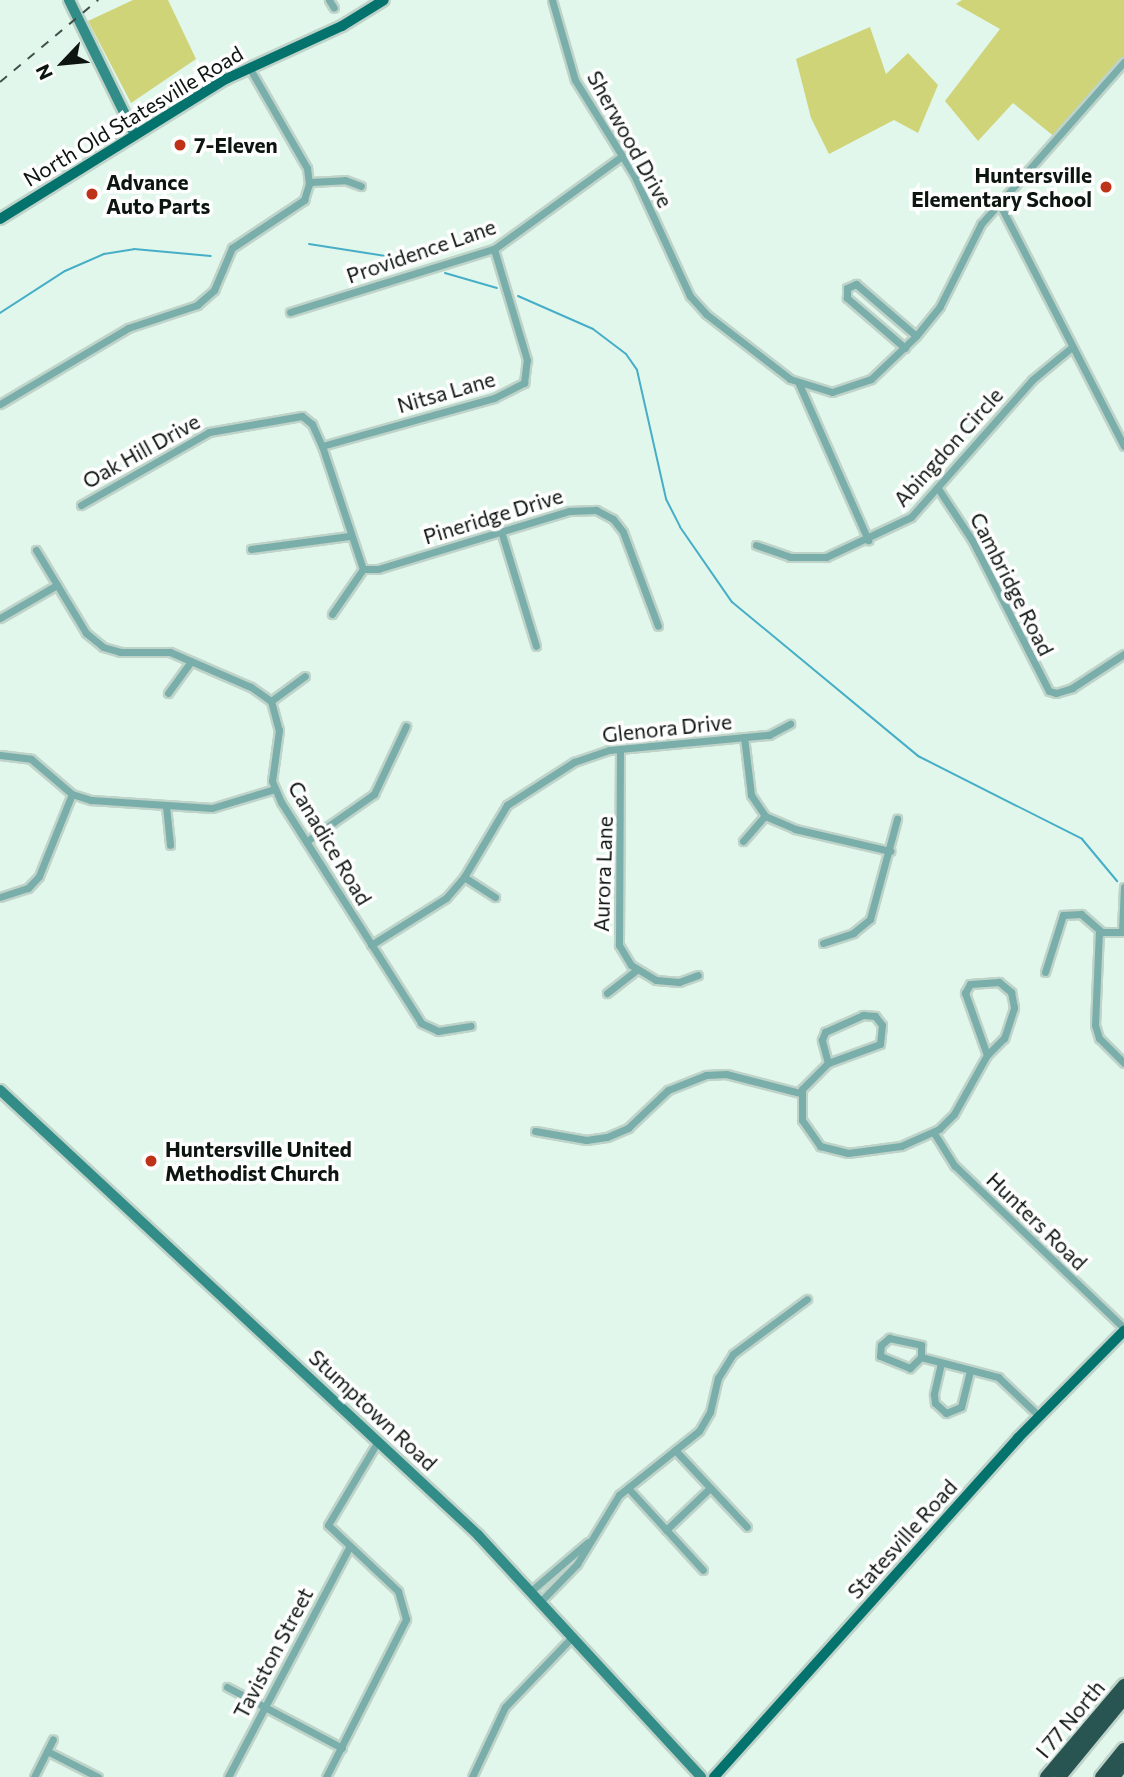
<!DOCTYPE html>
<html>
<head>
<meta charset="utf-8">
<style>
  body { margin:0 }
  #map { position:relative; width:1124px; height:1777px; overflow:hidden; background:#e1f7ec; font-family:Commissioner,sans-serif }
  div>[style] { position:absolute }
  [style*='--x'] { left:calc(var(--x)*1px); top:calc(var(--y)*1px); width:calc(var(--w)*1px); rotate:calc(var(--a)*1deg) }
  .green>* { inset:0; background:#cfd479 }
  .stream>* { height:2px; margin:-1px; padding:0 1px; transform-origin:1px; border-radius:1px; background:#46aec6 }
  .roads { filter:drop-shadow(2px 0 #bfd3c9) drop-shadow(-2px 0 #bfd3c9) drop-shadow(0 2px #bfd3c9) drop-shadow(0 -2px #bfd3c9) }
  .street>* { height:7px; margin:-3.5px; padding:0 3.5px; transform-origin:3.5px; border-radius:3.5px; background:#79aeaa }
  .secondary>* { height:10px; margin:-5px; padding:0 5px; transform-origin:5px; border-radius:5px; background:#328d88 }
  .primary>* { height:10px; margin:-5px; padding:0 5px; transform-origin:5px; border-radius:5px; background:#04726d }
  .highway>* { height:12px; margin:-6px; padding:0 6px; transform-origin:6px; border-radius:6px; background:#285552 }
  .rail>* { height:2px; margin-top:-1px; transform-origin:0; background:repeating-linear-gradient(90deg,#424e48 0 9px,transparent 0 18px) }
  .dots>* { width:19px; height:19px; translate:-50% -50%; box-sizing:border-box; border:4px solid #fefefe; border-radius:50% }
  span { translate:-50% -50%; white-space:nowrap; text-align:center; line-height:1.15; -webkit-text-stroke:7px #fefefe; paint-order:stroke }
  .street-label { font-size:21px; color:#0d1511 }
  .poi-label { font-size:21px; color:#0d1511; font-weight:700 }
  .left { translate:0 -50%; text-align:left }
  .right { translate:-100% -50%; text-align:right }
  .north { position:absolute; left:28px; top:28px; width:70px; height:70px; -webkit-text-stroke:5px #fefefe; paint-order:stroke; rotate:244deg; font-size:19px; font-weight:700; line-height:28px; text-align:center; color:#0d1511 }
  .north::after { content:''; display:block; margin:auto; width:24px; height:32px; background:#0d1511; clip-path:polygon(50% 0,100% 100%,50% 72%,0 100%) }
</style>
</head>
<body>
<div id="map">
  <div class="green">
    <div style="clip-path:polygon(133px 0,168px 0,196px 59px,131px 103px,88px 21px)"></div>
    <div style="clip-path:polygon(962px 0,1124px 0,1124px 62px,1056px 138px,1013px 103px,978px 141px,945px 101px,1000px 29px,956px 4px)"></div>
    <div style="clip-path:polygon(870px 27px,886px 74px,908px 53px,938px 85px,918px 133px,894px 120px,829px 154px,811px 118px,796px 59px)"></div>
  </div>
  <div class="stream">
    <div style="--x:309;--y:244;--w:97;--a:8.9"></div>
    <div style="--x:445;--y:273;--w:54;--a:16.1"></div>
    <div style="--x:518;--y:296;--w:82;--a:23.7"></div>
    <div style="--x:593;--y:329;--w:41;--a:37.1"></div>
    <div style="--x:626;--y:354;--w:19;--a:55"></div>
    <div style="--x:637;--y:370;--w:132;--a:77.3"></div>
    <div style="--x:666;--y:499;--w:31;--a:63"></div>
    <div style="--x:680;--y:527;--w:91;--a:55.3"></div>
    <div style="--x:732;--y:602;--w:241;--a:39.6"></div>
    <div style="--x:918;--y:756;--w:184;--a:26.8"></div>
    <div style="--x:1082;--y:839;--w:55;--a:50.2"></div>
    <div style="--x:0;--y:313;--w:77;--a:-32.9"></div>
    <div style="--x:65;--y:271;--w:43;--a:-23.6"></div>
    <div style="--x:104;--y:254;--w:30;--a:-9"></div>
    <div style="--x:134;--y:249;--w:77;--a:5.2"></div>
  </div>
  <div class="roads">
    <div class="street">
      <div style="--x:329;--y:0;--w:9;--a:58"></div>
      <div style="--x:552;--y:0;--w:83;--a:74"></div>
      <div style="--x:575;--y:80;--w:112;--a:58.2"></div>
      <div style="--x:634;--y:175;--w:133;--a:65.2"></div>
      <div style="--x:690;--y:296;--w:24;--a:48"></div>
      <div style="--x:706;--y:314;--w:106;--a:37.7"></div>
      <div style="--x:790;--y:379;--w:44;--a:17.2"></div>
      <div style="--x:832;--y:392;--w:41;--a:-18.4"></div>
      <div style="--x:871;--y:379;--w:62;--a:-43.7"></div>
      <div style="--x:916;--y:336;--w:38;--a:-51"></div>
      <div style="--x:940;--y:306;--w:92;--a:-63.4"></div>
      <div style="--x:981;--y:224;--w:216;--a:-48.6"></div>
      <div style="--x:310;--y:182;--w:35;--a:-3"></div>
      <div style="--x:345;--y:180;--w:17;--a:21"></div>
      <div style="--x:999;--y:203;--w:273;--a:62.8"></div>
      <div style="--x:290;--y:312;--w:214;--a:-17.2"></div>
      <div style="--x:494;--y:249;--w:158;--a:-36"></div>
      <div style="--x:905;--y:348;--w:77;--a:-139.2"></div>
      <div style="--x:847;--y:298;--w:10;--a:-90"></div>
      <div style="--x:847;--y:288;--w:10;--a:-24"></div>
      <div style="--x:856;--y:284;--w:79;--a:40.9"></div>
      <div style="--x:799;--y:384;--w:171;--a:66.1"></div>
      <div style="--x:0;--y:404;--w:149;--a:-30.7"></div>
      <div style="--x:128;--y:328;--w:73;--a:-18.4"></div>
      <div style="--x:197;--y:305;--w:23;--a:-41"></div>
      <div style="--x:214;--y:290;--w:46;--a:-66.8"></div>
      <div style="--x:232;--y:248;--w:87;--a:-33.7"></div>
      <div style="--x:304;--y:200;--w:17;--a:-73"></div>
      <div style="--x:309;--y:184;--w:16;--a:-97"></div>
      <div style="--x:307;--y:168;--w:116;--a:-119.9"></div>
      <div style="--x:322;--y:446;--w:179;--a:-15.6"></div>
      <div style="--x:494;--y:398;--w:34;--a:-27"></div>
      <div style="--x:524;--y:383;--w:23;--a:-83"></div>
      <div style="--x:527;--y:360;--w:116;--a:-106.6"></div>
      <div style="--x:939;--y:490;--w:60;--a:56.6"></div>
      <div style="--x:972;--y:540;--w:169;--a:63"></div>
      <div style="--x:1049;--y:691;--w:7;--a:16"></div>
      <div style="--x:1056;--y:693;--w:17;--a:-17"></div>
      <div style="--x:1072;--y:688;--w:62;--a:-33.2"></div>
      <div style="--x:81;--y:505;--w:147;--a:-29.7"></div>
      <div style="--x:209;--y:432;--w:94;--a:-9.8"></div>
      <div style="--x:302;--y:416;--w:13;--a:39"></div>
      <div style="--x:312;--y:424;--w:24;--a:66"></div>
      <div style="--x:322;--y:446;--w:130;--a:71.6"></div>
      <div style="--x:501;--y:531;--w:120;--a:73.1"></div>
      <div style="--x:756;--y:545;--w:36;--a:19"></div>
      <div style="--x:790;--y:557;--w:36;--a:0"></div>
      <div style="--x:826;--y:557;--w:94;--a:-25.2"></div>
      <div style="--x:911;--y:517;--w:183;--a:-48.5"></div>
      <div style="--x:1032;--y:380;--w:52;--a:-39.5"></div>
      <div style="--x:251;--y:549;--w:99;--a:-7.6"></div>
      <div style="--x:36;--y:550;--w:97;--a:58.9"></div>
      <div style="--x:86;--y:633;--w:22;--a:39"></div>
      <div style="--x:103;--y:647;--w:18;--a:16"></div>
      <div style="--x:120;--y:652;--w:50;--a:0"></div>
      <div style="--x:170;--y:652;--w:88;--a:23.4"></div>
      <div style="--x:251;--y:687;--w:24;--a:35"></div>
      <div style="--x:271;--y:701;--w:30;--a:75"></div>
      <div style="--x:279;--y:730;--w:51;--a:97.8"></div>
      <div style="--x:272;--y:781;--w:23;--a:67"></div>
      <div style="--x:281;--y:802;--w:262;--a:57.6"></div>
      <div style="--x:421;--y:1023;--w:19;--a:25"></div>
      <div style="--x:438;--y:1031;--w:33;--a:-9"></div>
      <div style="--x:363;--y:569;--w:15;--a:0"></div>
      <div style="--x:378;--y:569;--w:200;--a:-16.9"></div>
      <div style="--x:569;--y:511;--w:27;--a:-2"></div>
      <div style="--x:596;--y:510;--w:19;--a:28"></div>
      <div style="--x:613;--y:519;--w:16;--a:52"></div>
      <div style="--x:623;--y:532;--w:100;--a:69.6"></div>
      <div style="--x:332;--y:614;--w:55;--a:-55.4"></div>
      <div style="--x:0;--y:618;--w:66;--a:-30.1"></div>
      <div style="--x:168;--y:693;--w:39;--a:-54"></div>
      <div style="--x:271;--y:701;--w:42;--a:-36.3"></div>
      <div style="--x:744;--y:737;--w:58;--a:83.1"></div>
      <div style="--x:751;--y:795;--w:25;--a:56"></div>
      <div style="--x:765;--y:816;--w:33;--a:23"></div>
      <div style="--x:795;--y:829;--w:98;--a:13"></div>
      <div style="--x:620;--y:749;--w:196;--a:90.3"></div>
      <div style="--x:619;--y:945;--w:23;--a:59"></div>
      <div style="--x:631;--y:965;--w:29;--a:31"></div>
      <div style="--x:656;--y:980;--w:23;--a:5"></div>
      <div style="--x:679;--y:982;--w:20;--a:-20"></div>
      <div style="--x:0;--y:755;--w:31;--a:7"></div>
      <div style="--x:31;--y:759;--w:54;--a:40.5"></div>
      <div style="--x:72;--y:794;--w:20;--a:18"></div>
      <div style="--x:91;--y:800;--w:121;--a:3.8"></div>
      <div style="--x:212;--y:808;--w:66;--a:-16.8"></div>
      <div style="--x:166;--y:806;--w:39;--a:84"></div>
      <div style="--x:307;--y:841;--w:82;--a:-35"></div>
      <div style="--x:374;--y:794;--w:75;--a:-64.8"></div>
      <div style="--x:743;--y:841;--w:33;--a:-49"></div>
      <div style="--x:464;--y:877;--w:37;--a:33"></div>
      <div style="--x:0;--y:897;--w:29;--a:-18"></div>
      <div style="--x:28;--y:888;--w:16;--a:-47"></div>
      <div style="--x:39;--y:876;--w:88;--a:-68.1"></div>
      <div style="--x:1099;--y:930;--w:95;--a:92.4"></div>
      <div style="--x:1095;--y:1025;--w:14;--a:73"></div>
      <div style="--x:1099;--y:1038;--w:35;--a:45"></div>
      <div style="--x:1122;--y:931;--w:44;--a:-87.4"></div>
      <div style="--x:823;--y:943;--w:32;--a:-18"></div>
      <div style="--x:853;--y:933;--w:22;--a:-39"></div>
      <div style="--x:870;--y:919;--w:104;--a:-74.9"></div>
      <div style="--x:371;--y:945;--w:89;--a:-32.1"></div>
      <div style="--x:446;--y:898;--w:28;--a:-49"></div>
      <div style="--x:464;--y:877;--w:84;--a:-59.2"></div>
      <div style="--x:507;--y:805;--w:80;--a:-32.7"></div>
      <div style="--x:574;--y:762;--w:37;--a:-19"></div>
      <div style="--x:609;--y:750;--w:161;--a:-5.4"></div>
      <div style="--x:769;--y:735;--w:24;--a:-28"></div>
      <div style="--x:1045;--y:972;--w:60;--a:-72.5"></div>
      <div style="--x:1063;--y:915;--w:18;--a:-3"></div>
      <div style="--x:1081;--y:914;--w:28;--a:41"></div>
      <div style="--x:1102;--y:932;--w:22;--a:0"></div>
      <div style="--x:999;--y:982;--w:16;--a:40"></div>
      <div style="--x:1011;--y:992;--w:16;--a:79"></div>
      <div style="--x:1014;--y:1008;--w:32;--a:108"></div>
      <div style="--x:1004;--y:1038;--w:24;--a:135"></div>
      <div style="--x:987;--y:1055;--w:66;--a:-109.5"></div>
      <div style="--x:965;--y:993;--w:10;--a:-61"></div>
      <div style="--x:970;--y:984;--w:29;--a:-4"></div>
      <div style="--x:607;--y:993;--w:37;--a:-38"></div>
      <div style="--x:863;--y:1015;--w:12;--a:5"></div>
      <div style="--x:875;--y:1016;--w:11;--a:52"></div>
      <div style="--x:882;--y:1025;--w:19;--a:96"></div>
      <div style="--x:880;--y:1044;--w:55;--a:159.9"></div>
      <div style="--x:828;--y:1063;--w:24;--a:-105"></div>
      <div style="--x:822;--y:1040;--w:9;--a:-69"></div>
      <div style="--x:825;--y:1032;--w:42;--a:-24.1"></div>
      <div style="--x:828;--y:1063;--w:37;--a:135"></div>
      <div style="--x:802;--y:1089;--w:31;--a:90"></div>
      <div style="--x:802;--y:1120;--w:32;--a:55"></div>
      <div style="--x:820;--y:1146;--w:29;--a:14"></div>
      <div style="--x:848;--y:1153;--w:53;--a:-7.5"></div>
      <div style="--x:901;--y:1146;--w:42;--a:-24.1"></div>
      <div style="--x:939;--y:1129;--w:21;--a:-45"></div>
      <div style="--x:954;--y:1114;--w:68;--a:-60.8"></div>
      <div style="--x:535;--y:1131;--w:52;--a:10"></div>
      <div style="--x:586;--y:1140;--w:21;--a:-8"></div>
      <div style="--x:607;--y:1137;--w:23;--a:-23"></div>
      <div style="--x:628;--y:1128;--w:55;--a:-43.5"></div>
      <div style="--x:668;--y:1090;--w:41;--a:-21.5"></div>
      <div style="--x:706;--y:1075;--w:20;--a:-3"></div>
      <div style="--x:726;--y:1074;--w:76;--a:14.4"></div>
      <div style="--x:934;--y:1133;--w:39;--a:58"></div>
      <div style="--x:955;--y:1166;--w:234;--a:43.8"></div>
      <div style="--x:921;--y:1357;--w:16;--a:135"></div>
      <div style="--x:910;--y:1368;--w:32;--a:-158"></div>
      <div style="--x:880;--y:1356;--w:11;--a:-85"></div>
      <div style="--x:881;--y:1345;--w:11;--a:-41"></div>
      <div style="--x:889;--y:1338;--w:33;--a:12"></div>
      <div style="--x:921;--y:1345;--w:12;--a:90"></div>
      <div style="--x:921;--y:1357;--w:80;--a:14.6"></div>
      <div style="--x:998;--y:1377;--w:57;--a:43.6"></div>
      <div style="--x:941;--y:1363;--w:32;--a:103"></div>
      <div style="--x:934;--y:1394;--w:9;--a:84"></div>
      <div style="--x:935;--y:1403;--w:15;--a:42"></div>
      <div style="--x:946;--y:1413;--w:16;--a:-22"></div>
      <div style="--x:961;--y:1407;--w:38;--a:-76"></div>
      <div style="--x:675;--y:1450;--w:105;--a:46.9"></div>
      <div style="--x:628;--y:1488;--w:111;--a:47.6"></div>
      <div style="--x:666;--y:1530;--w:61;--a:-43.7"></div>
      <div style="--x:531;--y:1591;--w:75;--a:-40.7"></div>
      <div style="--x:541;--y:1601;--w:52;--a:-45.8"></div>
      <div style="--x:577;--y:1564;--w:81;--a:-58.7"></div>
      <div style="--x:619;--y:1495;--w:102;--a:-38.7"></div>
      <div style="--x:699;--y:1431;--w:22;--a:-60"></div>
      <div style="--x:710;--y:1412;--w:35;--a:-77"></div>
      <div style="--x:718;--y:1378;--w:28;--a:-58"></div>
      <div style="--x:733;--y:1354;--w:92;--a:-36.6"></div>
      <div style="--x:227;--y:1687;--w:130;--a:27.9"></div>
      <div style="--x:47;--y:1751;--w:57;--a:27"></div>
      <div style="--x:34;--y:1777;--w:42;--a:-63.4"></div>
      <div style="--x:228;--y:1777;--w:261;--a:-62.2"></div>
      <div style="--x:326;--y:1777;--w:177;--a:-63.1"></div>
      <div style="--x:406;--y:1619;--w:29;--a:-106"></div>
      <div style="--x:398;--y:1591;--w:96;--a:-136.7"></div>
      <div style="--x:328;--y:1525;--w:98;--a:-59.2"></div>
      <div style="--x:472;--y:1777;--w:77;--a:-64.8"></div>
      <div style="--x:505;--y:1707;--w:98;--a:-46.2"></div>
    </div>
    <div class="secondary">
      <div style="--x:69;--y:0;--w:150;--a:63.9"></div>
      <div style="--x:0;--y:1090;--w:653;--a:42.95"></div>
      <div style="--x:478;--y:1535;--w:329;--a:47.3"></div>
    </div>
    <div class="primary">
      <div style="--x:0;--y:219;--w:266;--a:-31.8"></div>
      <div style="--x:226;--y:79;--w:128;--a:-24.6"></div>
      <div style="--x:342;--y:26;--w:49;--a:-31.8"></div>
      <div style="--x:714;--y:1777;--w:455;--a:-48.1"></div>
      <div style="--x:1018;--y:1438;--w:151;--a:-45.3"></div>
    </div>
    <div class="highway">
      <div style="--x:1046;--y:1777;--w:121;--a:-49.7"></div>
      <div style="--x:1060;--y:1777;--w:101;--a:-50.6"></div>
      <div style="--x:1101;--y:1777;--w:36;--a:-51"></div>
      <div style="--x:1114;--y:1777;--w:16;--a:-52"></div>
    </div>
  </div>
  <div class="rail">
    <div style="--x:0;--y:82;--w:128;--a:-39.9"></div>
  </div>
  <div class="dots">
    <div style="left:180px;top:145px;background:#be3318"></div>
    <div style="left:1106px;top:187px;background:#be3318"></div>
    <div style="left:92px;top:194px;background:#be3318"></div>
    <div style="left:151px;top:1161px;background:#be3318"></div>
  </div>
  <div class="street-label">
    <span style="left:133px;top:116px;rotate:-31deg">North Old Statesville Road</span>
    <span style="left:630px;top:139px;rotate:61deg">Sherwood Drive</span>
    <span style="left:421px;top:251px;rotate:-19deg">Providence Lane</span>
    <span style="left:446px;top:392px;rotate:-16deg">Nitsa Lane</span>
    <span style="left:948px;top:447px;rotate:-48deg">Abingdon Circle</span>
    <span style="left:141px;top:451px;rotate:-29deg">Oak Hill Drive</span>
    <span style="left:493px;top:516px;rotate:-17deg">Pineridge Drive</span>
    <span style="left:1012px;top:584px;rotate:63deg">Cambridge Road</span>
    <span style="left:667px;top:728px;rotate:-6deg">Glenora Drive</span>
    <span style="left:330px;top:843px;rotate:59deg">Canadice Road</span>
    <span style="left:603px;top:874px;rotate:-88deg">Aurora Lane</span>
    <span style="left:1037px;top:1221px;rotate:44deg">Hunters Road</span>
    <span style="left:373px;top:1410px;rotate:43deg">Stumptown Road</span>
    <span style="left:902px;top:1539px;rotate:-48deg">Statesville Road</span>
    <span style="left:273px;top:1653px;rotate:-62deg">Taviston Street</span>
    <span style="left:1070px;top:1719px;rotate:-50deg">I 77 North</span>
  </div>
  <div class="poi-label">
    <span class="left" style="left:194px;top:145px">7-Eleven</span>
    <span class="right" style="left:1092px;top:187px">Huntersville<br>Elementary School</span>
    <span class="left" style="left:106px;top:194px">Advance<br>Auto Parts</span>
    <span class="left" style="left:165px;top:1161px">Huntersville United<br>Methodist Church</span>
  </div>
  <div class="north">N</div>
</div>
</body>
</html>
